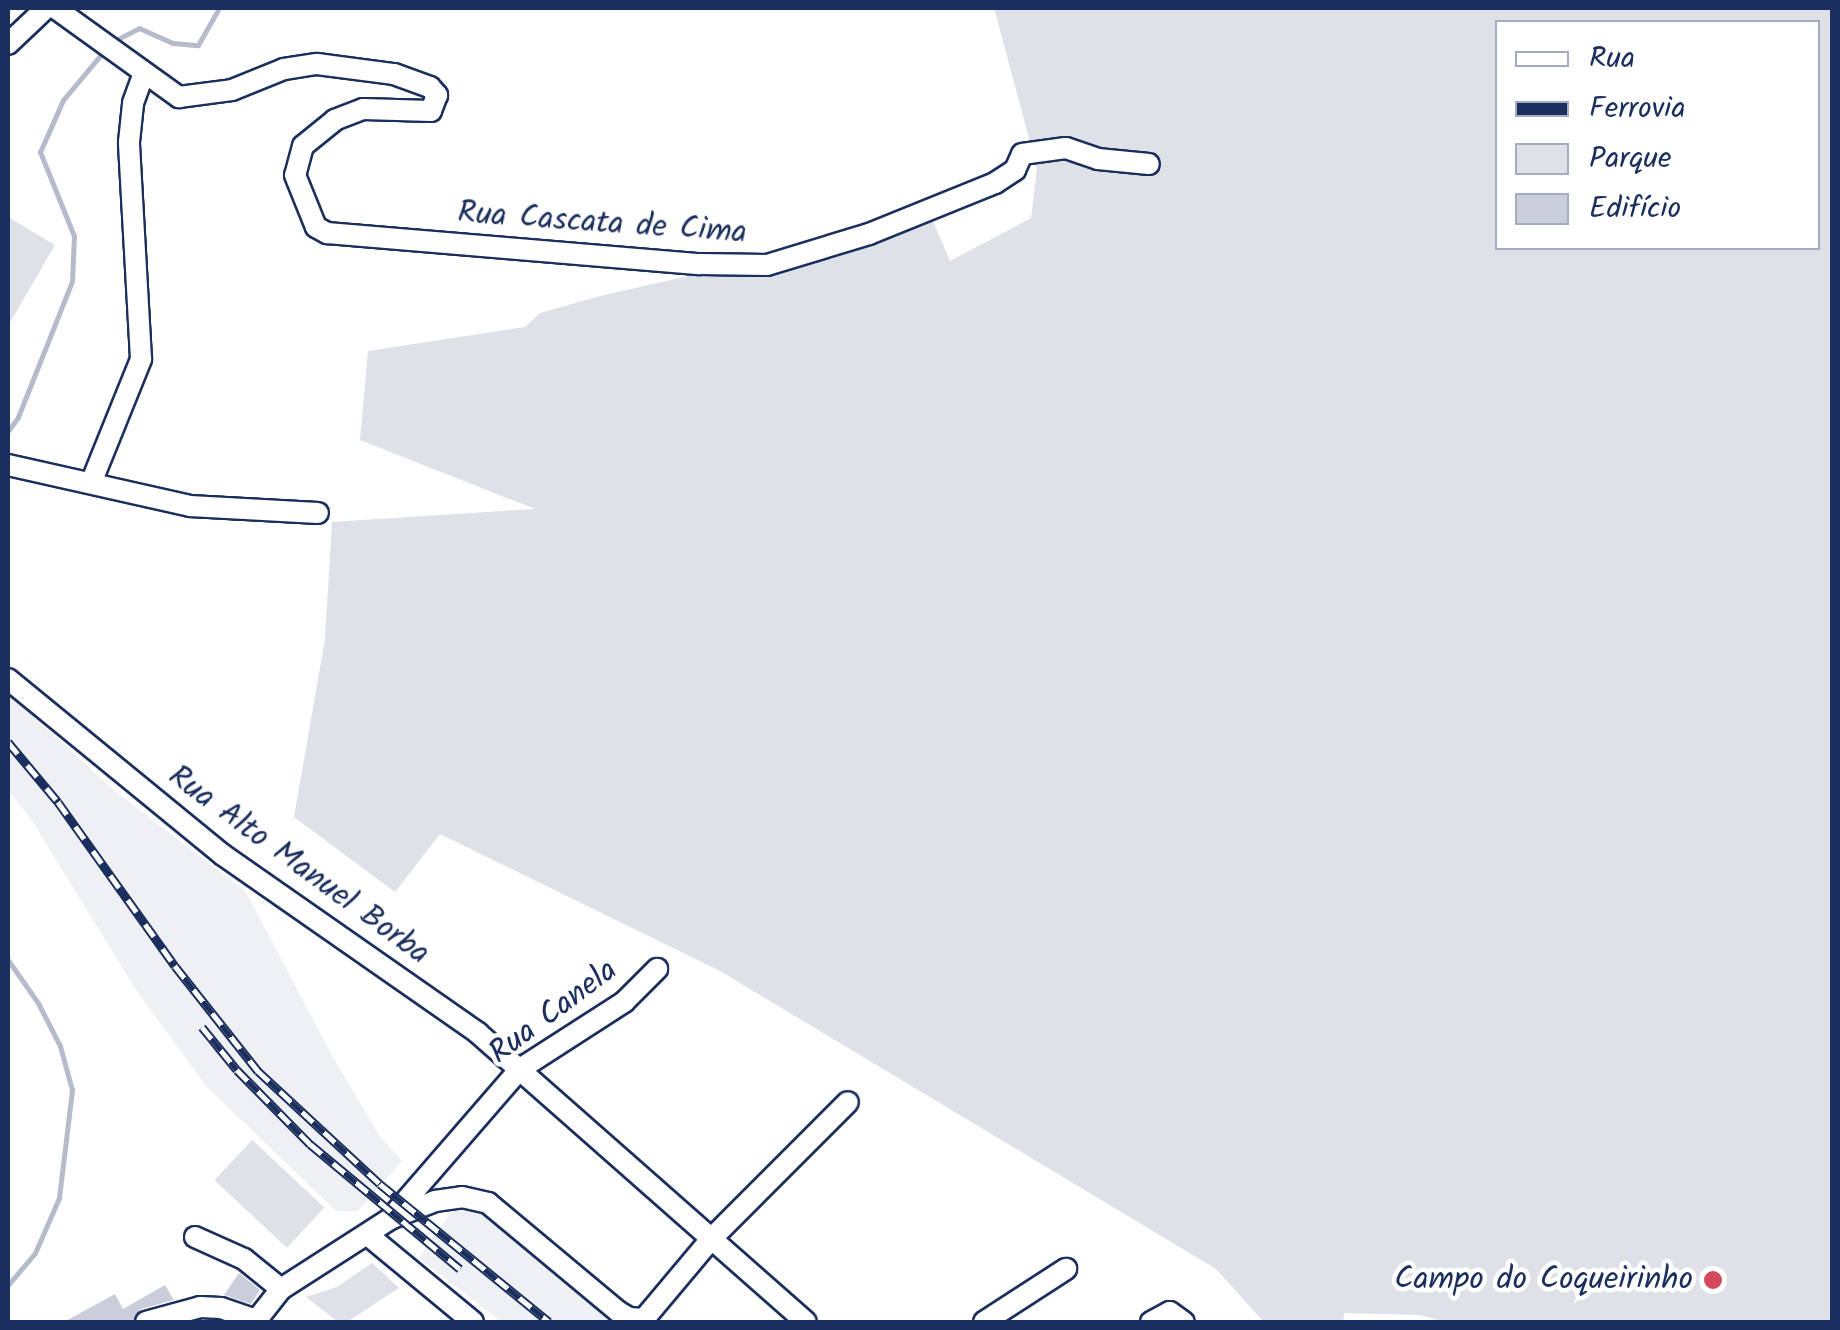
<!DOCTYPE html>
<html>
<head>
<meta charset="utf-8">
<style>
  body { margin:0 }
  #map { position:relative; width:1840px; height:1330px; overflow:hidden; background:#fff; font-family:Kalam,sans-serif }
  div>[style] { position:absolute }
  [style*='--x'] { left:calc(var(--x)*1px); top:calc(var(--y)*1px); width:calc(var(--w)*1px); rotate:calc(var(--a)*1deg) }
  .built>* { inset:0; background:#eff0f4 }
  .green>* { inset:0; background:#dee1e7; transform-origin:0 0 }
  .stream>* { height:5px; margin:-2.5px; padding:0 2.5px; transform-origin:2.5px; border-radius:2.5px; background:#b5bbca }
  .building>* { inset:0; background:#caceda }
  .roads { filter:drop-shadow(2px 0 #1b2f5e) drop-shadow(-2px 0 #1b2f5e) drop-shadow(0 2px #1b2f5e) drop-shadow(0 -2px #1b2f5e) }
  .street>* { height:20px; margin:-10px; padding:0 10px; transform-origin:10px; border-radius:10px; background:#fff }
  .rail>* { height:9px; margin-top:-4.5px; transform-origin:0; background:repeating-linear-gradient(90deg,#fff 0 15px,#1b2f5e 0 30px); box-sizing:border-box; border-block:2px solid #1b2f5e }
  .dots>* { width:28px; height:28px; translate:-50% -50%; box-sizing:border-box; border:5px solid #fff; border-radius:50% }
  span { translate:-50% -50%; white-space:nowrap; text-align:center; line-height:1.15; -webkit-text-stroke:9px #fff; paint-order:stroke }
  .street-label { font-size:32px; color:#1b2f5e }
  .poi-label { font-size:32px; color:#1b2f5e }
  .right { translate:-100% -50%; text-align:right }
  .frame { position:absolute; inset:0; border:10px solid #1b2f5e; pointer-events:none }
  .legend { position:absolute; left:1495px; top:20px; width:325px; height:230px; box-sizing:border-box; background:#fff; border:2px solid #a4acbf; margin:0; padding:12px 18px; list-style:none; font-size:30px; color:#1b2f5e }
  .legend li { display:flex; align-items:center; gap:20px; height:50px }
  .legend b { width:50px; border:2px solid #a4acbf }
</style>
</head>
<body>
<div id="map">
  <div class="built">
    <div style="clip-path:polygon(8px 694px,115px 791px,246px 892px,330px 1052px,380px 1137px,402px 1161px,358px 1211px,336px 1211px,207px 1087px,136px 990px,31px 819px,8px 790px)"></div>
    <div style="clip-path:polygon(453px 1209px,479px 1213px,501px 1227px,619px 1322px,502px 1322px,419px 1258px)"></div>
  </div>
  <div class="green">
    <div style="clip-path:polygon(evenodd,994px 8px,1832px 8px,1832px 1322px,1446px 1322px,1420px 1315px,1344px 1313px,1343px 1322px,1264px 1322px,1216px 1269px,720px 971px,440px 834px,395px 892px,294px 817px,325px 639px,332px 522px,535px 509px,360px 440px,368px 351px,525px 327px,540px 313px,604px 295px,933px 221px,950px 261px,1031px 218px,1037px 168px,994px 8px,1498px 22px,1818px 22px,1818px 248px,1498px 248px,1498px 22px)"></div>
    <div style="clip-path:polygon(8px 217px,55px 245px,8px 326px)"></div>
    <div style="left:252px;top:1140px;width:99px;height:55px;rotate:43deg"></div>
    <div style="clip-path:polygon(372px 1263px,399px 1288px,347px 1322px,338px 1322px,306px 1297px,337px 1287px)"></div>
  </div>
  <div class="stream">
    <div style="--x:112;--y:42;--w:30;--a:-27"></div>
    <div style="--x:139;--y:28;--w:37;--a:24"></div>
    <div style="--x:173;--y:43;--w:25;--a:5"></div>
    <div style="--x:198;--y:45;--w:43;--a:-60.4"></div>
    <div style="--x:8;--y:431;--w:17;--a:-54"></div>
    <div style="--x:18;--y:417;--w:146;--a:-68.3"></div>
    <div style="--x:72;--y:281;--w:45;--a:-87.5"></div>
    <div style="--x:74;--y:236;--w:91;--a:-112"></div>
    <div style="--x:40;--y:152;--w:57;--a:-66.1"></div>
    <div style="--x:63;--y:100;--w:64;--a:-50.1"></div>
    <div style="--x:8;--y:960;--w:52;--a:55.1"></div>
    <div style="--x:38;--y:1003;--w:48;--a:62.9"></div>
    <div style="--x:60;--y:1046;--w:46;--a:74.7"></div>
    <div style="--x:72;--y:1090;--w:109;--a:96.9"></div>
    <div style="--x:59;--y:1198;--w:60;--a:113.6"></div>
    <div style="--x:35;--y:1253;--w:42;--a:130.2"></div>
  </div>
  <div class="building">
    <div style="clip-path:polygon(239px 1273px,260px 1290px,251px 1304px,224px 1295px)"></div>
    <div style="clip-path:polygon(165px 1285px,174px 1300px,141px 1309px,133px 1322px,64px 1322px,115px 1294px,123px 1309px)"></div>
  </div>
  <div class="roads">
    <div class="street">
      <div style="--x:55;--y:8;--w:153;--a:35.7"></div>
      <div style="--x:179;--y:97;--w:53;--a:-7.5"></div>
      <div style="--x:232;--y:90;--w:56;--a:-22"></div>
      <div style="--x:284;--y:69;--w:33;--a:-9"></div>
      <div style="--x:317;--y:64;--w:78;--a:7.4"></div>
      <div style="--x:394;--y:74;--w:38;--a:20"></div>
      <div style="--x:430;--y:87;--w:11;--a:49"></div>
      <div style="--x:437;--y:95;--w:17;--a:111"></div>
      <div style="--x:431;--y:111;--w:68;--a:-178.3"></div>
      <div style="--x:363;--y:109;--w:30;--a:159"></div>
      <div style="--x:335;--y:120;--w:41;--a:140.9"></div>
      <div style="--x:303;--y:146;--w:30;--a:105"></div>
      <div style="--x:295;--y:175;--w:56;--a:68"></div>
      <div style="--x:316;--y:227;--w:13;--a:29"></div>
      <div style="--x:327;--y:233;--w:374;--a:4.8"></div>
      <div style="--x:700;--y:264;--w:67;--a:0.9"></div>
      <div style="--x:767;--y:265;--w:107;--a:-16.9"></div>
      <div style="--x:869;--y:234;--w:136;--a:-22"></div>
      <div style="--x:995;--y:183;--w:24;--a:-33"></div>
      <div style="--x:1015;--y:170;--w:17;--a:-66"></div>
      <div style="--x:1022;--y:154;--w:44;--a:-7.8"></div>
      <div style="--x:1066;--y:148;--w:34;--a:19"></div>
      <div style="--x:1098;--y:159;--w:51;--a:5.6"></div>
      <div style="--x:8;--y:44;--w:52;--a:-43.5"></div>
      <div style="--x:8;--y:465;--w:187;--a:12.7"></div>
      <div style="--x:190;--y:506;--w:128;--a:3.1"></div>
      <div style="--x:91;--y:483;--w:134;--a:-68"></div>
      <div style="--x:141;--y:359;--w:217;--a:-93.2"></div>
      <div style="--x:129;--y:142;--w:39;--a:-84"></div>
      <div style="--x:133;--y:103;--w:32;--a:-70"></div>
      <div style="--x:8;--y:679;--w:278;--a:39.3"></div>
      <div style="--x:223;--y:855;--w:311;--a:34.9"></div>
      <div style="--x:478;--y:1033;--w:437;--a:41.4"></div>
      <div style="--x:390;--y:1219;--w:48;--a:-21.8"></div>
      <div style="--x:435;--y:1201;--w:27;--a:-8"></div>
      <div style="--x:462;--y:1197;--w:27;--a:13"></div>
      <div style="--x:488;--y:1203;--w:170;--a:39.8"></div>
      <div style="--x:619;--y:1312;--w:12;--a:31"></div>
      <div style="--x:629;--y:1318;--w:15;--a:4"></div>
      <div style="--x:644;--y:1319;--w:106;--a:-50"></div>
      <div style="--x:712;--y:1238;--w:192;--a:-45"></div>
      <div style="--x:369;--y:1236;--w:135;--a:39.6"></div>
      <div style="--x:195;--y:1237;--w:54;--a:24.2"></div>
      <div style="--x:244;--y:1259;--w:48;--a:39"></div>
      <div style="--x:146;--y:1322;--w:56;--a:-15.5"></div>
      <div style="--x:200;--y:1307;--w:21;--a:3"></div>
      <div style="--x:221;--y:1308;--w:37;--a:19"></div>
      <div style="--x:255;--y:1322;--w:42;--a:-51.8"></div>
      <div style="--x:281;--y:1289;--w:130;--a:-32.7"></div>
      <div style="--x:390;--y:1219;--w:198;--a:-49.1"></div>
      <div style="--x:520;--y:1069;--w:124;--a:-32.8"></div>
      <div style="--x:624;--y:1002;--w:47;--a:-45"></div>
      <div style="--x:984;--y:1322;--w:98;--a:-32.9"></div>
      <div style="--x:1151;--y:1322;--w:21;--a:-28"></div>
      <div style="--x:1170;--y:1312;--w:17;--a:36"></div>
    </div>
  </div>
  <div class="rail">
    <div style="--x:8;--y:742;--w:78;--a:50.2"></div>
    <div style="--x:58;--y:802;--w:201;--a:54.5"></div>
    <div style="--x:175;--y:966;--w:134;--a:51.7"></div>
    <div style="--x:258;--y:1071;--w:166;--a:42.8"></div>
    <div style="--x:380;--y:1184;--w:218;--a:39.2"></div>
    <div style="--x:202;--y:1027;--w:55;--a:50.9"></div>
    <div style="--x:237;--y:1070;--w:104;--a:45.4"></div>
    <div style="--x:310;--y:1144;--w:195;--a:39.8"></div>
  </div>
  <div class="dots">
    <div style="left:1713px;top:1280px;background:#d1495b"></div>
  </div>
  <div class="street-label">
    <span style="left:602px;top:224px;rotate:4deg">Rua Cascata de Cima</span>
    <span style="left:298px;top:866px;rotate:36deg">Rua Alto Manuel Borba</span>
    <span style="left:554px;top:1013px;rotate:-37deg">Rua Canela</span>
  </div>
  <div class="poi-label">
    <span class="right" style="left:1693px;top:1280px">Campo do Coqueirinho</span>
  </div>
  <div class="frame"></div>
  <ul class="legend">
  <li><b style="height:12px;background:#fff"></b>Rua</li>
  <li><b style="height:12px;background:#1b2f5e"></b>Ferrovia</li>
  <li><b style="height:28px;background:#dee1e7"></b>Parque</li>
  <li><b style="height:28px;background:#caceda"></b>Edifício</li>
  </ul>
</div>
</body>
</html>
